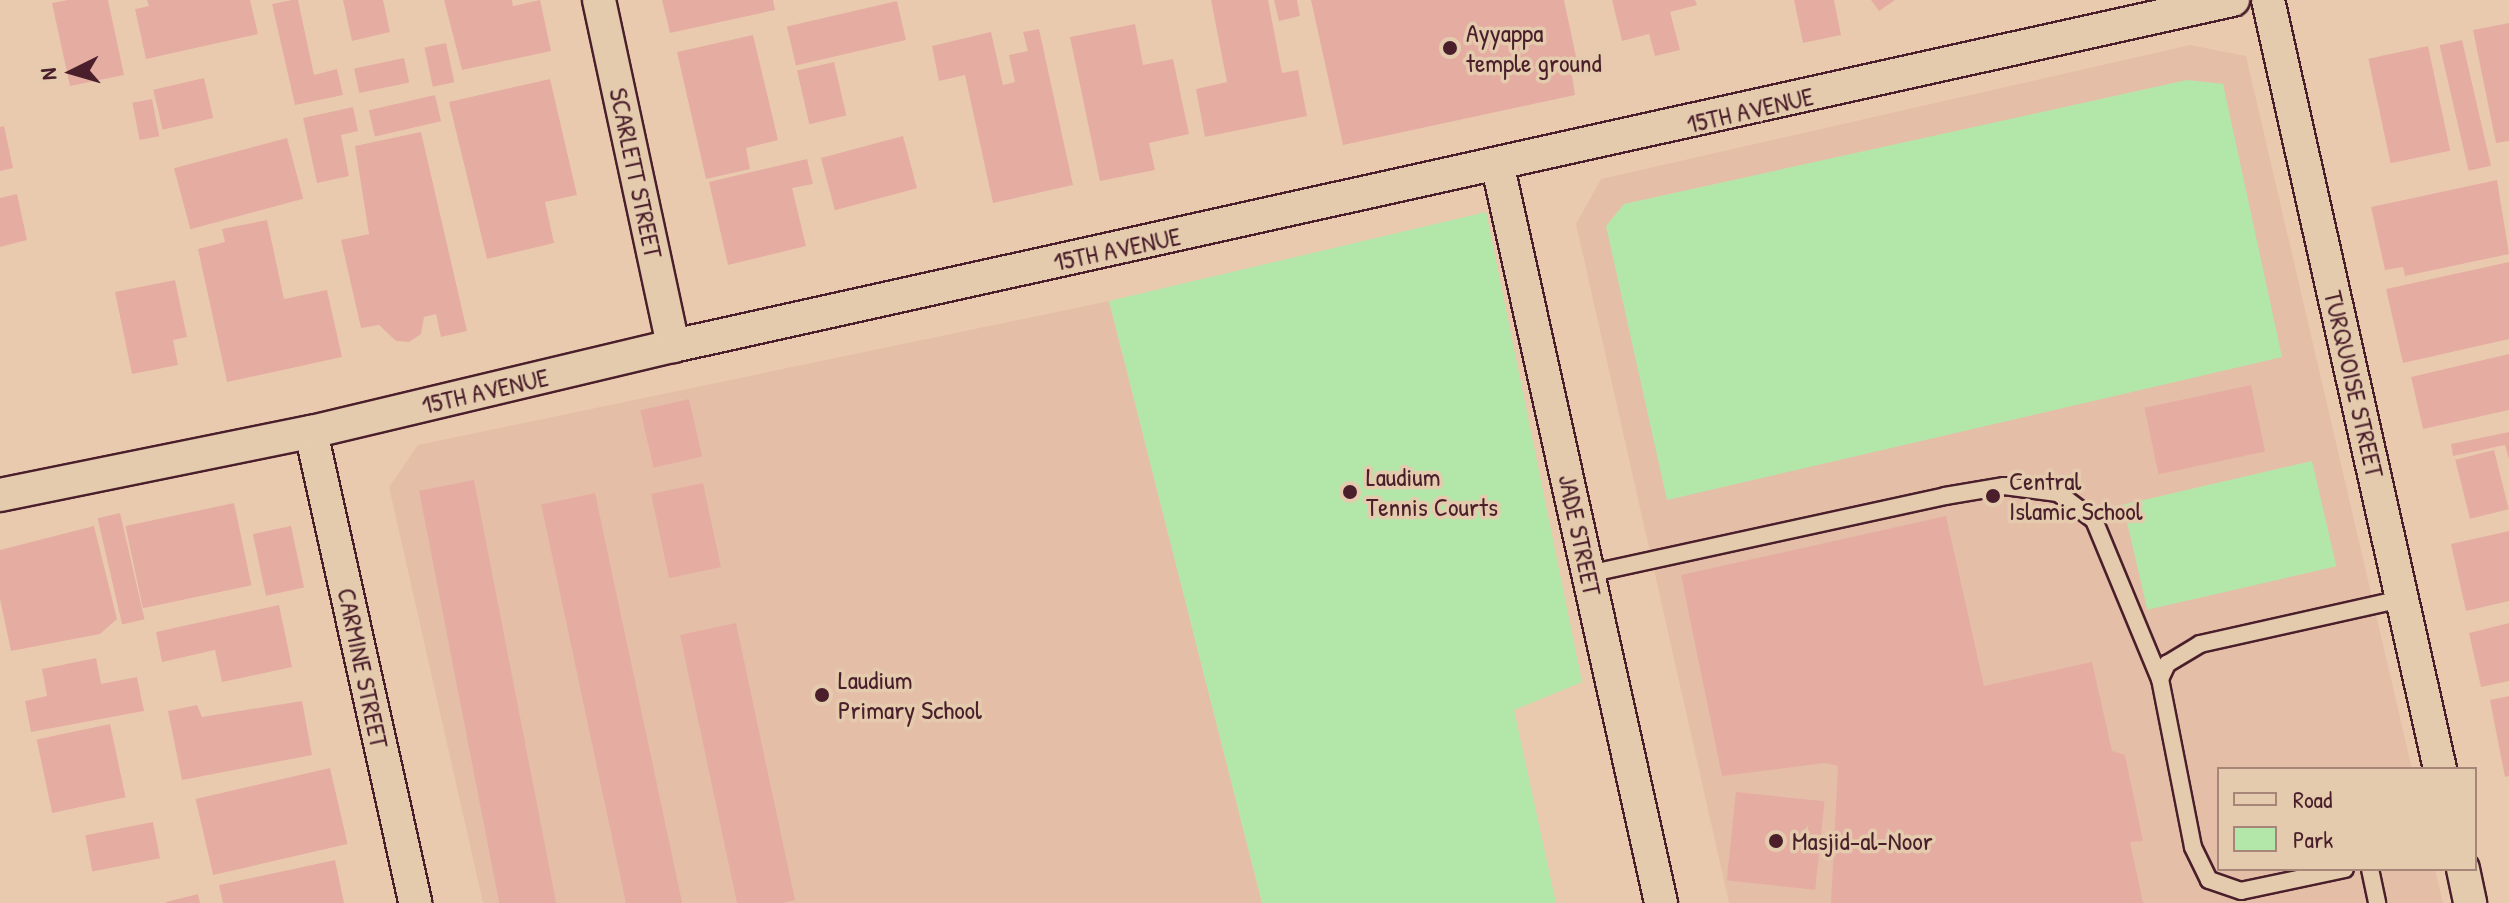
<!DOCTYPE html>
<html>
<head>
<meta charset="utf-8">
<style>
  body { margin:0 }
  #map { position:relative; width:2509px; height:903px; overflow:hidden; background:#eacaaf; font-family:"Patrick Hand",sans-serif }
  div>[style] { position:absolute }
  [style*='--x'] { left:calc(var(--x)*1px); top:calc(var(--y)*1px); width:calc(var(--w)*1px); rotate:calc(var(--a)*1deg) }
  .built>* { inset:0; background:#e5bea8 }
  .green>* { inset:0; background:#b3e7a9; transform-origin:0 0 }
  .building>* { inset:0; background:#e5ada2; transform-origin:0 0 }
  .roads { filter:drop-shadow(2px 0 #4a1f2b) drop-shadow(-2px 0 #4a1f2b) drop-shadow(0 2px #4a1f2b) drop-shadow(0 -2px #4a1f2b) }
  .service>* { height:16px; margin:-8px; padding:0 8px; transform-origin:8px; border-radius:8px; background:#e5cbad }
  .minor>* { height:32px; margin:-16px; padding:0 16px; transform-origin:16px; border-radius:16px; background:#e5cbad }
  .dots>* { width:22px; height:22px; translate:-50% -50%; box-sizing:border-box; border:4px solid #e5cbad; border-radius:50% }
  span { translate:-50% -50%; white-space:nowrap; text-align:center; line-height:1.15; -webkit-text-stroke:7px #e5cbad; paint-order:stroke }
  .poi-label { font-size:26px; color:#4a1f2b }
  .left { translate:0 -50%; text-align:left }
  .street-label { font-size:26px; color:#4a1f2b }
  .legend { position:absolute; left:2217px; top:767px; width:260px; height:104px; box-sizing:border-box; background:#e5cbad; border:2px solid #a78679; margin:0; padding:10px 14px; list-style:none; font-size:24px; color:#4a1f2b }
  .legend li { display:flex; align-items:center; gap:16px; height:40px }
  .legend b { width:40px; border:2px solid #a78679 }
  .north { position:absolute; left:32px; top:32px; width:80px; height:80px; -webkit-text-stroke:6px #e5cbad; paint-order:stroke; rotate:265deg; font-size:22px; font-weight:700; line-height:32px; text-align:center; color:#4a1f2b }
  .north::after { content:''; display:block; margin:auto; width:28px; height:36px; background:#4a1f2b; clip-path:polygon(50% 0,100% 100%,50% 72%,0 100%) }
</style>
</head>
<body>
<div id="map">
  <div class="built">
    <div style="clip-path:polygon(2190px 45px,2246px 56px,2412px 769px,2219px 769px,2219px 869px,2435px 869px,2443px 903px,1729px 903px,1576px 224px,1601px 179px)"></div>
    <div style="clip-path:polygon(1109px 301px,1262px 903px,483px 903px,389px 487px,418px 445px)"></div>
  </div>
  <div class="green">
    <div style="clip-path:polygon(2187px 80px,2223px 84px,2282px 357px,1667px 500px,1606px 226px,1624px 204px)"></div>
    <div style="clip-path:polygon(1486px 212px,1582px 682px,1514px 710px,1556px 903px,1262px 903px,1109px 301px)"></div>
    <div style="left:2312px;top:461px;width:108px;height:194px;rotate:77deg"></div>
  </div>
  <div class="building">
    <div style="clip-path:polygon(68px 0,108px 0,124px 75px,70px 86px,52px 3px)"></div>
    <div style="clip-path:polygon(147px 0,250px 0,258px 34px,146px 59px,135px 9px,149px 6px)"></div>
    <div style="clip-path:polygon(292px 0,298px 0,314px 75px,337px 69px,343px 95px,295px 105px,272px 4px)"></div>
    <div style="clip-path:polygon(343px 0,383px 0,390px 32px,352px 41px)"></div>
    <div style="clip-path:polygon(444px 0,512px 0,513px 6px,540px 0,551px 51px,462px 70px)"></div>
    <div style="clip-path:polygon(662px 0,773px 0,775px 10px,670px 33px)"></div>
    <div style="clip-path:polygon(1211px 0,1268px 0,1282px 73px,1298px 70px,1307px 116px,1205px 137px,1196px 89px,1227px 82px)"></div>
    <div style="clip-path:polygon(1274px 0,1297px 0,1300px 16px,1279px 21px)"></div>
    <div style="clip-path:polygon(1311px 0,1564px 0,1578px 66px,1571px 69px,1575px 95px,1343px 145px)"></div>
    <div style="clip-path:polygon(1612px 0,1695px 0,1697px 5px,1670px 12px,1680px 50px,1655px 56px,1649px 34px,1622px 41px)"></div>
    <div style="clip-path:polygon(1794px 0,1834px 0,1841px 35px,1803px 43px)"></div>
    <div style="clip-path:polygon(1871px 0,1895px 0,1879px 11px)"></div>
    <div style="left:897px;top:1px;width:40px;height:113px;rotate:77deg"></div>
    <div style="clip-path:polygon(2509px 23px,2509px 141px,2496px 143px,2473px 30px)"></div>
    <div style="clip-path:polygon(1135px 24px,1143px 65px,1173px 59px,1189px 134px,1149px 143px,1155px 170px,1100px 181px,1070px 37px)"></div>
    <div style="clip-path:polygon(1039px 29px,1073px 185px,993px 203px,965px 75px,939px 81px,932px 46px,991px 32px,1003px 85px,1015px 82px,1009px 55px,1028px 51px,1023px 32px)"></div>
    <div style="clip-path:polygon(753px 35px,778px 140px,746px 148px,750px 169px,706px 179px,677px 52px)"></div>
    <div style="left:2462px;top:40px;width:129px;height:23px;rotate:77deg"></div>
    <div style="left:446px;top:43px;width:40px;height:22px;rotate:78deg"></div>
    <div style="left:2428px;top:46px;width:107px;height:61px;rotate:78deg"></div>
    <div style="left:404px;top:58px;width:25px;height:51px;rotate:78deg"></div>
    <div style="left:834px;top:62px;width:55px;height:38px;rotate:77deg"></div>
    <div style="left:204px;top:78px;width:41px;height:52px;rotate:77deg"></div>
    <div style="clip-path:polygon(550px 79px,577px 195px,545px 202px,554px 243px,487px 259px,449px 102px)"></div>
    <div style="left:435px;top:95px;width:27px;height:68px;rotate:77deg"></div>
    <div style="left:152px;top:99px;width:38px;height:20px;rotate:79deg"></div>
    <div style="clip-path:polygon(353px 107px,358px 131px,341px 135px,349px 176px,317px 183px,303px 118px)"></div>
    <div style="clip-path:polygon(4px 126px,13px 168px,0 171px,0 127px)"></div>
    <div style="clip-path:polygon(421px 132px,467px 331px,441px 337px,436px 314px,424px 317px,421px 334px,409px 342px,396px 341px,379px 325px,361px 328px,341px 240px,369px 234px,355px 146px)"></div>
    <div style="left:903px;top:136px;width:54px;height:85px;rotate:75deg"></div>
    <div style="left:287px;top:138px;width:63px;height:117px;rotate:75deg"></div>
    <div style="clip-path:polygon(807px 159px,813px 184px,792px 188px,806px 246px,728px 265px,709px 182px)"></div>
    <div style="clip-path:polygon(2497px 180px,2509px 254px,2405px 276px,2403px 267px,2385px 270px,2371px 207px)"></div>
    <div style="clip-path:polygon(17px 194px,27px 240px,0 247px,0 198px)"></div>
    <div style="clip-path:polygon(267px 220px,284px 299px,327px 290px,342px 357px,227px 382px,198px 249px,225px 242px,222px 229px)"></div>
    <div style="clip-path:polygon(2509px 262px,2509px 339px,2403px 363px,2386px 289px)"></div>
    <div style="clip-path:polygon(175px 280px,187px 337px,173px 340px,178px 365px,132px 374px,115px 292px)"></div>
    <div style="clip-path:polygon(2509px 354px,2509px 410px,2423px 429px,2411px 377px)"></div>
    <div style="left:2251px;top:385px;width:68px;height:109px;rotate:78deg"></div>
    <div style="left:689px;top:399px;width:59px;height:50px;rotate:77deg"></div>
    <div style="clip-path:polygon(2509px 432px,2509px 459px,2505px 445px,2453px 456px,2451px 444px)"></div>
    <div style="left:2494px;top:450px;width:61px;height:40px;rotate:76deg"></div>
    <div style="left:474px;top:480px;width:432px;height:56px;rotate:79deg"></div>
    <div style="left:703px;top:483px;width:86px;height:53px;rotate:78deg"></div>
    <div style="left:595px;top:493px;width:419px;height:55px;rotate:78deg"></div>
    <div style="left:234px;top:503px;width:84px;height:111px;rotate:78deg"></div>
    <div style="left:120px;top:513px;width:109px;height:23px;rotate:77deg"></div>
    <div style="clip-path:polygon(1946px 516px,1984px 686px,2092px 662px,2112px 751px,2125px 755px,2143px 841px,2130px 842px,2143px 903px,1831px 903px,1838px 766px,1825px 763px,1722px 776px,1681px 575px)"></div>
    <div style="clip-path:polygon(94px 526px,117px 619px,100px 634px,11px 651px,0 599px,0 550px)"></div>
    <div style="left:291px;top:526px;width:63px;height:39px;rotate:78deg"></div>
    <div style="clip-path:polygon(2509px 531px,2509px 601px,2466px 611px,2451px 544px)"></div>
    <div style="clip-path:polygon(279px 605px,292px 667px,222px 682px,215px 650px,162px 662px,156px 632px)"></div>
    <div style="clip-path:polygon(736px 623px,795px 900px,782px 903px,737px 903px,680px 635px)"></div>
    <div style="clip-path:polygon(2509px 623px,2509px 681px,2481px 687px,2469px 633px)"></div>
    <div style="clip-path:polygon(96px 658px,101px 684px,137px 677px,144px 711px,31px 732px,25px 701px,47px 696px,42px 669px)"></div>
    <div style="clip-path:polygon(2509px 696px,2509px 776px,2505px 777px,2490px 700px)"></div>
    <div style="clip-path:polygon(302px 701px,312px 755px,182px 780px,168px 711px,197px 705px,202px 717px)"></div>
    <div style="left:110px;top:724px;width:75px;height:75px;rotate:78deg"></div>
    <div style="left:330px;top:768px;width:78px;height:138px;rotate:77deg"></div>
    <div style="left:1736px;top:792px;width:89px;height:89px;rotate:6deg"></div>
    <div style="left:153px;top:822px;width:37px;height:69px;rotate:79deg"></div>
    <div style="clip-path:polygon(335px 860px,344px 903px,223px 903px,219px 885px)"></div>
    <div style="clip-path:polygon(198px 894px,200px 903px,166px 903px,166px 902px)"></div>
  </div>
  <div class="roads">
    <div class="service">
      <div style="--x:1588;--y:574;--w:365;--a:-12.3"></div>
      <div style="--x:1945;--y:496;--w:60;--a:-9.6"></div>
      <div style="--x:2004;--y:486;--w:54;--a:7.4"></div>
      <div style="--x:2058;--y:493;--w:45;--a:36.9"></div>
      <div style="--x:2094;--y:520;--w:172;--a:67.5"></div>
      <div style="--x:2345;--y:869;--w:106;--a:168.1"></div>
      <div style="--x:2241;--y:891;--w:34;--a:-161"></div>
      <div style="--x:2209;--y:880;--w:37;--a:-116"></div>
      <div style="--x:2193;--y:847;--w:171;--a:-101.1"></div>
      <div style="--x:2160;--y:679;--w:17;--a:-65"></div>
      <div style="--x:2167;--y:664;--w:39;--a:-31"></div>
      <div style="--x:2200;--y:644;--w:207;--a:-12.6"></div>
      <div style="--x:2370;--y:869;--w:35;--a:78"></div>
    </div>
    <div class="minor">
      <div style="--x:599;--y:0;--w:354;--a:77.9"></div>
      <div style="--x:2268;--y:0;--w:788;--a:77.39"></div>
      <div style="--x:1498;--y:167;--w:754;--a:77.51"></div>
      <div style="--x:311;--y:432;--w:482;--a:77.5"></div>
      <div style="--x:0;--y:495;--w:317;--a:-11.5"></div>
      <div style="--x:311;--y:432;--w:372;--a:-13.4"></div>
      <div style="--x:673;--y:346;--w:1598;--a:-12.51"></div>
      <div style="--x:2463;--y:869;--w:35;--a:78"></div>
    </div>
  </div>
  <div class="dots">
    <div style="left:1450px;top:48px;background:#4a1f2b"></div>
    <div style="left:1350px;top:492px;background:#4a1f2b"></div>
    <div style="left:1993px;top:496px;background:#4a1f2b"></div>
    <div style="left:822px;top:695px;background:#4a1f2b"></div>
    <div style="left:1776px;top:841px;background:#4a1f2b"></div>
  </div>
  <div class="poi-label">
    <span class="left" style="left:1466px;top:48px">Ayyappa<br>temple ground</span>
    <span class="left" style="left:1366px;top:492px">Laudium<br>Tennis Courts</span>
    <span class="left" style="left:2009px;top:496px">Central<br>Islamic School</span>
    <span class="left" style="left:838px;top:695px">Laudium<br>Primary School</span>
    <span class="left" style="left:1792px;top:841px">Masjid-al-Noor</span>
  </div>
  <div class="street-label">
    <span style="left:1750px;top:110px;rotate:-13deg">15TH AVENUE</span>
    <span style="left:636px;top:173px;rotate:78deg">SCARLETT STREET</span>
    <span style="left:1117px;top:249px;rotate:-12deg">15TH AVENUE</span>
    <span style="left:2354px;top:384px;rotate:77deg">TURQUOISE STREET</span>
    <span style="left:485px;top:391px;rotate:-13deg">15TH AVENUE</span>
    <span style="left:1580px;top:535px;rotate:78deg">JADE STREET</span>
    <span style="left:363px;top:668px;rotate:78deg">CARMINE STREET</span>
  </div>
  <ul class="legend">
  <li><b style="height:10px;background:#e5cbad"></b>Road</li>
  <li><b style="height:22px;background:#b3e7a9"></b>Park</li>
  </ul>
  <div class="north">N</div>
</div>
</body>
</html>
